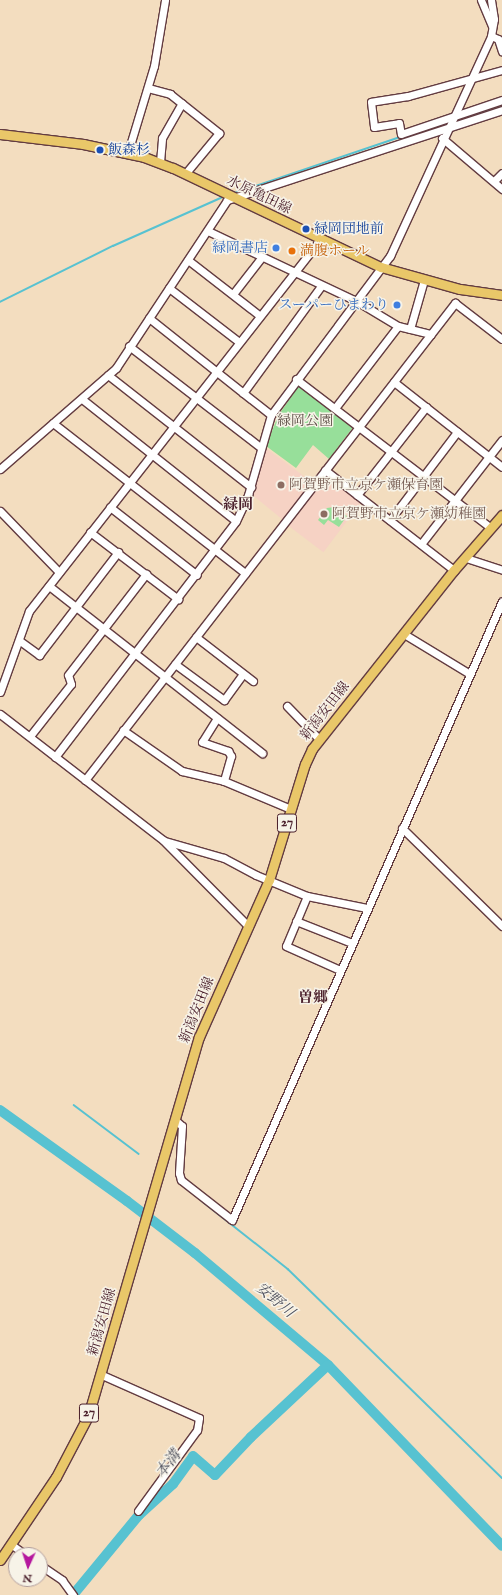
<!DOCTYPE html>
<html>
<head>
<meta charset="utf-8">
<style>
  body { margin:0 }
  #map { position:relative; width:502px; height:1595px; overflow:hidden; background:#f3ddbf; font-family:"IM FELL English","Noto Serif JP",serif }
  div>[style] { position:absolute }
  [style*='--x'] { left:calc(var(--x)*1px); top:calc(var(--y)*1px); width:calc(var(--w)*1px); rotate:calc(var(--a)*1deg) }
  .built>* { inset:0; background:#f6d2c4; transform-origin:0 0 }
  .green>* { inset:0; background:#97df9a }
  .stream>* { height:1.5px; margin:-0.75px; padding:0 0.75px; transform-origin:0.75px; border-radius:0.75px; background:#57c2d1 }
  .river>* { height:10px; margin:-5px; padding:0 5px; transform-origin:5px; border-radius:5px; background:#57c2d1 }
  .roads { filter:drop-shadow(1px 0 #633c41) drop-shadow(-1px 0 #633c41) drop-shadow(0 1px #633c41) drop-shadow(0 -1px #633c41) }
  .minor>* { height:7px; margin:-3.5px; padding:0 3.5px; transform-origin:3.5px; border-radius:3.5px; background:#fff }
  .major>* { height:9px; margin:-4.5px; padding:0 4.5px; transform-origin:4.5px; border-radius:4.5px; background:#e9c769 }
  .dots>* { width:11px; height:11px; translate:-50% -50%; box-sizing:border-box; border:2px solid #f7f3e8; border-radius:50% }
  span { translate:-50% -50%; white-space:nowrap; text-align:center; line-height:1.15; -webkit-text-stroke:3px #f7f3e8; paint-order:stroke }
  .shield-label span { padding:1px 3px; background:#f7f3e8; border:1px solid; border-radius:3px; -webkit-text-stroke-width:0 }
  .shield-label { font-size:13px; color:#4a1f2b; font-weight:700 }
  .transit-label { font-size:14px; color:#164399 }
  .left { translate:0 -50%; text-align:left }
  .street-label { font-size:14px; color:#4a1f2b }
  .shop-label { font-size:14px; color:#366cbe }
  .right { translate:-100% -50%; text-align:right }
  .food-label { font-size:14px; color:#c56008 }
  .park-label { font-size:14px; color:#5d4f47 }
  .education-label { font-size:14px; color:#785e54 }
  .neighbourhood-label { font-size:15px; color:#4a1f2b; font-weight:700 }
  .water-label { font-size:15px; color:#4e505d; font-style:italic }
  .north { position:absolute; left:8px; top:1547px; width:40px; height:40px; box-sizing:border-box; background:#f7f3e8; border:1px solid #b29e9c; border-radius:50%; rotate:183deg; font-size:11px; font-weight:700; line-height:16px; text-align:center; color:#4a1f2b }
  .north::after { content:''; display:block; margin:auto; width:14px; height:18px; background:#b5179e; clip-path:polygon(50% 0,100% 100%,50% 72%,0 100%) }
</style>
</head>
<body>
<div id="map">
  <div class="built">
    <div style="clip-path:polygon(263px 446px,312px 482px,283px 520px,250px 493px)"></div>
    <div style="left:324px;top:475px;width:46px;height:62px;rotate:37deg"></div>
  </div>
  <div class="green">
    <div style="clip-path:polygon(300px 384px,354px 426px,329px 459px,313px 445px,296px 468px,266px 446px,278px 416px)"></div>
    <div style="clip-path:polygon(334px 507px,347px 516px,339px 527px,328px 520px,324px 525px,318px 520px,327px 508px)"></div>
  </div>
  <div class="stream">
    <div style="--x:459;--y:118;--w:44;--a:-14.3"></div>
    <div style="--x:235;--y:193;--w:174;--a:-18.7"></div>
    <div style="--x:0;--y:302;--w:126;--a:-26.4"></div>
    <div style="--x:113;--y:246;--w:118;--a:-24"></div>
    <div style="--x:74;--y:1105;--w:81;--a:37"></div>
    <div style="--x:202;--y:1201;--w:110;--a:38.3"></div>
    <div style="--x:288;--y:1269;--w:299;--a:44.3"></div>
  </div>
  <div class="river">
    <div style="--x:0;--y:1110;--w:156;--a:35.6"></div>
    <div style="--x:127;--y:1201;--w:86;--a:37.4"></div>
    <div style="--x:195;--y:1253;--w:174;--a:40.1"></div>
    <div style="--x:328;--y:1365;--w:251;--a:46.1"></div>
    <div style="--x:73;--y:1595;--w:104;--a:-50.5"></div>
    <div style="--x:139;--y:1515;--w:46;--a:-42.4"></div>
    <div style="--x:173;--y:1484;--w:34;--a:-54"></div>
    <div style="--x:193;--y:1456;--w:29;--a:41"></div>
    <div style="--x:215;--y:1475;--w:52;--a:-46.5"></div>
    <div style="--x:251;--y:1437;--w:105;--a:-43.1"></div>
  </div>
  <div class="roads">
    <div class="minor">
      <div style="--x:481;--y:0;--w:28;--a:67"></div>
      <div style="--x:491;--y:36;--w:8;--a:23"></div>
      <div style="--x:498;--y:39;--w:13;--a:72"></div>
      <div style="--x:502;--y:70;--w:98;--a:164.5"></div>
      <div style="--x:408;--y:96;--w:37;--a:171"></div>
      <div style="--x:371;--y:102;--w:25;--a:83"></div>
      <div style="--x:374;--y:127;--w:25;--a:-9"></div>
      <div style="--x:399;--y:123;--w:11;--a:80"></div>
      <div style="--x:401;--y:134;--w:107;--a:-18.6"></div>
      <div style="--x:148;--y:88;--w:23;--a:15"></div>
      <div style="--x:170;--y:94;--w:63;--a:38.5"></div>
      <div style="--x:219;--y:133;--w:53;--a:129.7"></div>
      <div style="--x:442;--y:138;--w:79;--a:40.4"></div>
      <div style="--x:128;--y:152;--w:90;--a:-73.2"></div>
      <div style="--x:154;--y:66;--w:67;--a:-80.5"></div>
      <div style="--x:160;--y:162;--w:24;--a:-85"></div>
      <div style="--x:162;--y:138;--w:40;--a:-60.3"></div>
      <div style="--x:494;--y:181;--w:11;--a:-45"></div>
      <div style="--x:208;--y:231;--w:166;--a:25.3"></div>
      <div style="--x:358;--y:302;--w:47;--a:31"></div>
      <div style="--x:398;--y:326;--w:34;--a:14"></div>
      <div style="--x:188;--y:260;--w:90;--a:37.8"></div>
      <div style="--x:169;--y:288;--w:88;--a:37.6"></div>
      <div style="--x:233;--y:294;--w:46;--a:-52.1"></div>
      <div style="--x:149;--y:318;--w:156;--a:38.5"></div>
      <div style="--x:410;--y:329;--w:51;--a:-74.1"></div>
      <div style="--x:129;--y:346;--w:165;--a:37.6"></div>
      <div style="--x:108;--y:375;--w:182;--a:38.1"></div>
      <div style="--x:296;--y:379;--w:245;--a:37.4"></div>
      <div style="--x:394;--y:382;--w:137;--a:38.2"></div>
      <div style="--x:243;--y:393;--w:132;--a:-53.9"></div>
      <div style="--x:82;--y:399;--w:196;--a:38.4"></div>
      <div style="--x:335;--y:408;--w:103;--a:-52.5"></div>
      <div style="--x:53;--y:423;--w:244;--a:38"></div>
      <div style="--x:0;--y:469;--w:154;--a:-41"></div>
      <div style="--x:116;--y:368;--w:201;--a:-56.5"></div>
      <div style="--x:227;--y:200;--w:289;--a:-18.1"></div>
      <div style="--x:325;--y:470;--w:163;--a:37.8"></div>
      <div style="--x:357;--y:495;--w:112;--a:-51.9"></div>
      <div style="--x:110;--y:507;--w:110;--a:38"></div>
      <div style="--x:0;--y:511;--w:85;--a:46"></div>
      <div style="--x:390;--y:520;--w:111;--a:-52.7"></div>
      <div style="--x:90;--y:532;--w:111;--a:37.3"></div>
      <div style="--x:421;--y:544;--w:132;--a:-52.1"></div>
      <div style="--x:466;--y:558;--w:38;--a:18"></div>
      <div style="--x:49;--y:586;--w:271;--a:38.1"></div>
      <div style="--x:404;--y:634;--w:77;--a:31.2"></div>
      <div style="--x:196;--y:637;--w:72;--a:37.7"></div>
      <div style="--x:20;--y:641;--w:24;--a:36"></div>
      <div style="--x:39;--y:655;--w:130;--a:-52.5"></div>
      <div style="--x:175;--y:664;--w:61;--a:36.3"></div>
      <div style="--x:224;--y:700;--w:32;--a:-54"></div>
      <div style="--x:0;--y:692;--w:86;--a:-70.3"></div>
      <div style="--x:29;--y:611;--w:472;--a:-51.9"></div>
      <div style="--x:287;--y:706;--w:46;--a:45.9"></div>
      <div style="--x:0;--y:714;--w:206;--a:37.7"></div>
      <div style="--x:163;--y:840;--w:122;--a:45.3"></div>
      <div style="--x:217;--y:718;--w:28;--a:122"></div>
      <div style="--x:202;--y:742;--w:28;--a:19"></div>
      <div style="--x:228;--y:751;--w:6;--a:59"></div>
      <div style="--x:231;--y:756;--w:26;--a:106"></div>
      <div style="--x:123;--y:730;--w:72;--a:34.8"></div>
      <div style="--x:182;--y:771;--w:43;--a:13.4"></div>
      <div style="--x:224;--y:781;--w:73;--a:22.7"></div>
      <div style="--x:30;--y:736;--w:66;--a:-51.7"></div>
      <div style="--x:71;--y:684;--w:9;--a:-108"></div>
      <div style="--x:68;--y:675;--w:128;--a:-52.3"></div>
      <div style="--x:55;--y:757;--w:297;--a:-52.5"></div>
      <div style="--x:236;--y:521;--w:29;--a:-65"></div>
      <div style="--x:248;--y:495;--w:83;--a:-74"></div>
      <div style="--x:271;--y:415;--w:199;--a:-53.2"></div>
      <div style="--x:390;--y:256;--w:242;--a:-65.3"></div>
      <div style="--x:491;--y:36;--w:17;--a:-80"></div>
      <div style="--x:494;--y:19;--w:19;--a:-99"></div>
      <div style="--x:85;--y:780;--w:604;--a:-52.2"></div>
      <div style="--x:455;--y:303;--w:59;--a:37.5"></div>
      <div style="--x:402;--y:828;--w:140;--a:44.4"></div>
      <div style="--x:165;--y:841;--w:61;--a:16.1"></div>
      <div style="--x:224;--y:858;--w:36;--a:28"></div>
      <div style="--x:256;--y:875;--w:55;--a:22.4"></div>
      <div style="--x:307;--y:896;--w:61;--a:11.3"></div>
      <div style="--x:307;--y:896;--w:54;--a:112.8"></div>
      <div style="--x:286;--y:946;--w:59;--a:24"></div>
      <div style="--x:296;--y:921;--w:60;--a:21.4"></div>
      <div style="--x:175;--y:1120;--w:9;--a:41"></div>
      <div style="--x:182;--y:1126;--w:47;--a:93.7"></div>
      <div style="--x:179;--y:1173;--w:7;--a:74"></div>
      <div style="--x:181;--y:1180;--w:65;--a:38.1"></div>
      <div style="--x:232;--y:1220;--w:675;--a:-66.43"></div>
      <div style="--x:102;--y:1375;--w:106;--a:23.9"></div>
      <div style="--x:199;--y:1418;--w:12;--a:99"></div>
      <div style="--x:197;--y:1430;--w:100;--a:126.1"></div>
      <div style="--x:12;--y:1545;--w:17;--a:36"></div>
      <div style="--x:40;--y:1565;--w:27;--a:34"></div>
      <div style="--x:62;--y:1580;--w:19;--a:54"></div>
    </div>
    <div class="major">
      <div style="--x:0;--y:134;--w:84;--a:6.9"></div>
      <div style="--x:83;--y:144;--w:62;--a:12"></div>
      <div style="--x:144;--y:157;--w:31;--a:21"></div>
      <div style="--x:173;--y:168;--w:230;--a:25.5"></div>
      <div style="--x:381;--y:267;--w:82;--a:15.6"></div>
      <div style="--x:460;--y:289;--w:42;--a:8.1"></div>
      <div style="--x:0;--y:1560;--w:100;--a:-56"></div>
      <div style="--x:56;--y:1477;--w:69;--a:-62.3"></div>
      <div style="--x:88;--y:1416;--w:395;--a:-73.7"></div>
      <div style="--x:199;--y:1037;--w:172;--a:-66"></div>
      <div style="--x:269;--y:880;--w:121;--a:-72.8"></div>
      <div style="--x:305;--y:764;--w:17;--a:-65"></div>
      <div style="--x:312;--y:749;--w:228;--a:-51.6"></div>
      <div style="--x:454;--y:570;--w:73;--a:-48.9"></div>
    </div>
  </div>
  <div class="dots">
    <div style="left:100px;top:150px;background:#1a4fb4"></div>
    <div style="left:306px;top:229px;background:#1a4fb4"></div>
    <div style="left:276px;top:248px;background:#3f7fe0"></div>
    <div style="left:292px;top:251px;background:#e8710a"></div>
    <div style="left:397px;top:305px;background:#3f7fe0"></div>
    <div style="left:281px;top:485px;background:#8d6e63"></div>
    <div style="left:324px;top:514px;background:#8d6e63"></div>
  </div>
  <div class="shield-label">
    <span style="left:287px;top:823px">27</span>
    <span style="left:89px;top:1413px">27</span>
  </div>
  <div class="transit-label">
    <span class="left" style="left:108px;top:150px">飯森杉</span>
    <span class="left" style="left:314px;top:229px">緑岡団地前</span>
  </div>
  <div class="street-label">
    <span style="left:259px;top:195px;rotate:26deg">水原亀田線</span>
    <span style="left:325px;top:711px;rotate:-52deg">新潟安田線</span>
    <span style="left:197px;top:1010px;rotate:-68deg">新潟安田線</span>
    <span style="left:102px;top:1322px;rotate:-74deg">新潟安田線</span>
  </div>
  <div class="shop-label">
    <span class="right" style="left:268px;top:248px">緑岡書店</span>
    <span class="right" style="left:389px;top:305px">スーパーひまわり</span>
  </div>
  <div class="food-label">
    <span class="left" style="left:300px;top:251px">満腹ホール</span>
  </div>
  <div class="park-label">
    <span style="left:305px;top:421px">緑岡公園</span>
  </div>
  <div class="education-label">
    <span class="left" style="left:289px;top:485px">阿賀野市立京ケ瀬保育園</span>
    <span class="left" style="left:332px;top:514px">阿賀野市立京ケ瀬幼稚園</span>
  </div>
  <div class="neighbourhood-label">
    <span style="left:238px;top:505px">緑岡</span>
    <span style="left:313px;top:998px">曽郷</span>
  </div>
  <div class="water-label">
    <span style="left:275px;top:1300px;rotate:40deg">安野川</span>
    <span style="left:168px;top:1464px;rotate:-51deg">本溝</span>
  </div>
  <div class="north">N</div>
</div>
</body>
</html>
